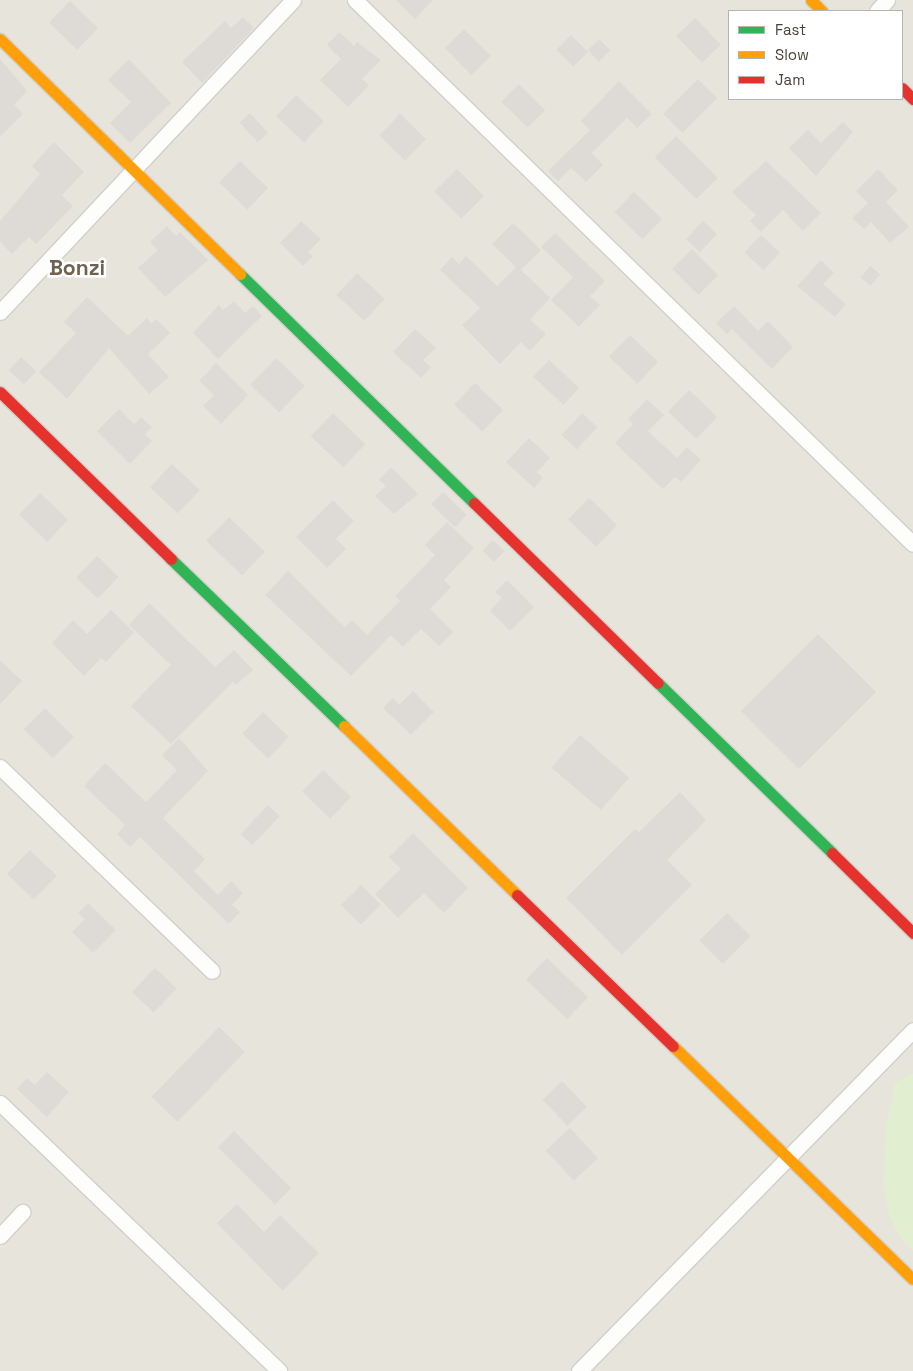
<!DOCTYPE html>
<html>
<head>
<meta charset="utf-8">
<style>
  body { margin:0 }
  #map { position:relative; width:913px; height:1371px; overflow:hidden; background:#f4f2ee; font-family:"Space Grotesk",sans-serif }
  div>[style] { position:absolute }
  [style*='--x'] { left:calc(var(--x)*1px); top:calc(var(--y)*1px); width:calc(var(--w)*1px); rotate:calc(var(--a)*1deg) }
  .residential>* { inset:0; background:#e7e4dc }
  .green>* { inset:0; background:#e1eecf }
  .building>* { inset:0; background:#dedbd6; transform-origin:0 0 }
  .roads { filter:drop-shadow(1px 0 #d2d0cb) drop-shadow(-1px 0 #d2d0cb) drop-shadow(0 1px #d2d0cb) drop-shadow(0 -1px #d2d0cb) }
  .street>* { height:15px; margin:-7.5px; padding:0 7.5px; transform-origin:7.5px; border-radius:7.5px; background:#fdfdfc }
  .fast>* { height:11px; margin:-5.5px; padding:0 5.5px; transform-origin:5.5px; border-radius:5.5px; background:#30b455 }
  .slow>* { height:11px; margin:-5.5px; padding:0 5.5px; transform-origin:5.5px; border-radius:5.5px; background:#ff9f0a }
  .jam>* { height:11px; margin:-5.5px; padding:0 5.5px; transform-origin:5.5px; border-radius:5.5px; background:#e5322d }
  span { translate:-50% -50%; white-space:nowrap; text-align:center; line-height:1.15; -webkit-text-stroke:5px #fff; paint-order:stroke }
  .quarter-label { font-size:21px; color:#6e6250; font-weight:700 }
  .legend { position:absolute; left:728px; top:10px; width:175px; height:90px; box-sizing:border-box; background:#fff; border:1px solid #b7b4b0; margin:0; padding:6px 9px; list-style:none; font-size:15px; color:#4b4439 }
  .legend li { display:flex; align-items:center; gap:10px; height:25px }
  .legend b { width:25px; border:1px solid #b7b4b0 }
</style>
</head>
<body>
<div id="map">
  <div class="residential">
    <div style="clip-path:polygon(evenodd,0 0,913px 0,913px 1371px,0 1371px,0 0,729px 11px,902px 11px,902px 99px,729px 99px,729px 11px)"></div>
  </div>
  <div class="green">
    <div style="clip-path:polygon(913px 1073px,913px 1251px,900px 1237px,889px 1215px,883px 1182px,886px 1125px,895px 1083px)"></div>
  </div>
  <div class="building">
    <div style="clip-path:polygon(396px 0,433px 0,415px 19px)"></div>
    <div style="left:70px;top:1px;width:39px;height:30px;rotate:44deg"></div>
    <div style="clip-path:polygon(243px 17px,254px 28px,202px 83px,182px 62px,225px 21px,231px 28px)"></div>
    <div style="left:695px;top:18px;width:37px;height:26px;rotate:46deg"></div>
    <div style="left:464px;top:29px;width:38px;height:27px;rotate:45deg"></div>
    <div style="clip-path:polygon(339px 32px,354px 46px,357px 42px,381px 60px,362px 79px,369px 85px,348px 107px,320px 80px,341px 59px,327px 45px)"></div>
    <div style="left:571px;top:35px;width:24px;height:21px;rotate:45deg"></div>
    <div style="left:599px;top:39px;width:16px;height:16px;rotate:45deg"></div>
    <div style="clip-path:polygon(0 59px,27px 91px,14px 105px,23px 114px,0 137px)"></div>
    <div style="clip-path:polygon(129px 59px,171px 103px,130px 143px,110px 123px,131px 102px,108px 80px)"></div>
    <div style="left:698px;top:79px;width:27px;height:49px;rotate:45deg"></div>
    <div style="clip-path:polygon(619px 81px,652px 114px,637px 128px,627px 118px,592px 153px,603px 165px,586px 182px,571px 168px,558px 181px,548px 171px,590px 130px,581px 121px)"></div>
    <div style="left:519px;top:84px;width:37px;height:25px;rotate:45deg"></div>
    <div style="left:296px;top:95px;width:38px;height:29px;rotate:43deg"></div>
    <div style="left:250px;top:113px;width:27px;height:14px;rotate:48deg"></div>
    <div style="left:400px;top:114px;width:36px;height:30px;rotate:44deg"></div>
    <div style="clip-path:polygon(843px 122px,853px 132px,816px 176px,789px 148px,808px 130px,821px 143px)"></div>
    <div style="left:676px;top:136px;width:59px;height:30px;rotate:45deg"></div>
    <div style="clip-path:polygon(54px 142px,84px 172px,62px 195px,73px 206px,36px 244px,29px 237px,12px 254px,0 242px,0 221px,40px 174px,32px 166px)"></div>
    <div style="left:240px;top:161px;width:39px;height:30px;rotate:44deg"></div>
    <div style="clip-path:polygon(766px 161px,821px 213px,803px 231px,783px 210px,761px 232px,750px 221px,756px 215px,732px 192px)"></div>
    <div style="left:457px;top:169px;width:38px;height:32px;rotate:45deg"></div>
    <div style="clip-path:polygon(878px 169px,898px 190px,886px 202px,909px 227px,890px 243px,871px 222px,864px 229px,852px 218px,868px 203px,856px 191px)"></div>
    <div style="left:634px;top:192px;width:39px;height:28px;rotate:44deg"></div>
    <div style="clip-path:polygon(301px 221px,321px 239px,308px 252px,313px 256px,303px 266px,280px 243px)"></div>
    <div style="left:703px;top:221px;width:19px;height:25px;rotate:43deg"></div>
    <div style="clip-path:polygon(513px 223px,541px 250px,521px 270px,550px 298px,530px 320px,546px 334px,530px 351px,521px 342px,500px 364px,462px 325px,480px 308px,440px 270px,452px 257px,459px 264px,466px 256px,497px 286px,516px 267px,492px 244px)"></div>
    <div style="clip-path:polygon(167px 226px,176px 236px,180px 232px,208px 260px,165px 297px,138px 268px,158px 250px,150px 242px)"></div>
    <div style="clip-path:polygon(555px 233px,605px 281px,590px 296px,600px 305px,579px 327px,551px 300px,573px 277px,541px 247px)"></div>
    <div style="left:761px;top:235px;width:26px;height:24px;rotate:43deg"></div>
    <div style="left:692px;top:249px;width:37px;height:28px;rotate:45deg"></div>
    <div style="clip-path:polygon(821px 260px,834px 273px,823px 284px,846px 304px,835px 317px,797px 286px)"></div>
    <div style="left:870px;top:266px;width:13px;height:15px;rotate:39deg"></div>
    <div style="left:357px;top:273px;width:38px;height:30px;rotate:43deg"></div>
    <div style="clip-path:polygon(87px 297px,128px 336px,147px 318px,151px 324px,156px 319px,170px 333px,148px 354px,169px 377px,149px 394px,109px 348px,67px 399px,39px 372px,76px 333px,64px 322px)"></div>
    <div style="clip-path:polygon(234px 301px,245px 313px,253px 306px,262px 316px,218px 359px,193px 333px,219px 305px,223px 310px)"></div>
    <div style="clip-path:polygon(734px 306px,758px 331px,768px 321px,793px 347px,772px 369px,732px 329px,727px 334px,716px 323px)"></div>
    <div style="clip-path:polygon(415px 329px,436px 348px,423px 360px,431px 367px,421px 378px,393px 352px)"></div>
    <div style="left:630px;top:335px;width:39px;height:30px;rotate:44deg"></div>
    <div style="left:21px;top:357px;width:21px;height:18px;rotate:43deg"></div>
    <div style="left:276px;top:358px;width:40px;height:37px;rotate:44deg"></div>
    <div style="left:549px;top:360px;width:41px;height:23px;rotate:43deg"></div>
    <div style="clip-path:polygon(216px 363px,248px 395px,221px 424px,203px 406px,214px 395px,199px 381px)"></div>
    <div style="left:475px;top:383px;width:39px;height:30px;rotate:44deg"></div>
    <div style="left:689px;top:390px;width:39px;height:30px;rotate:44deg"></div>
    <div style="clip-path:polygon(647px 399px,664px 415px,648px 431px,677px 458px,687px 447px,701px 460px,681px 482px,675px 477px,663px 489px,615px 443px,633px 424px,628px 419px)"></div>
    <div style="clip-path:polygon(119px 409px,134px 424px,141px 417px,152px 427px,145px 434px,152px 441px,130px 464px,97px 431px)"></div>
    <div style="left:333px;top:413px;width:45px;height:32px;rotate:44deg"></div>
    <div style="left:582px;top:413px;width:21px;height:30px;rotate:43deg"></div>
    <div style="clip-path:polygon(529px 438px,550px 458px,537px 472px,543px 478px,534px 488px,506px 462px)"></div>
    <div style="left:172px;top:464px;width:38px;height:32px;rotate:43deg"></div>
    <div style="clip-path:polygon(391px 467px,418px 494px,394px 514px,375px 496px,386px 486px,379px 480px)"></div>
    <div style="left:443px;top:492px;width:33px;height:17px;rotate:44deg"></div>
    <div style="left:40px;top:493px;width:39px;height:30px;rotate:44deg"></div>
    <div style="left:589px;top:498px;width:39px;height:30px;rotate:44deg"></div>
    <div style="clip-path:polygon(333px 500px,354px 521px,336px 539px,346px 549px,327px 568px,296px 537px)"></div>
    <div style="left:229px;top:517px;width:50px;height:33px;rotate:44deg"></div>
    <div style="clip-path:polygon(447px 522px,474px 548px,444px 580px,451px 587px,430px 609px,453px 632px,439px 646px,421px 629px,403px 647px,391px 635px,351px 676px,265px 595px,288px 571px,345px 627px,352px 620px,367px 635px,400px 601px,395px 596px,435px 555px,425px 545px)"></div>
    <div style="left:493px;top:540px;width:16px;height:15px;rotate:45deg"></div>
    <div style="left:97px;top:556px;width:30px;height:30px;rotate:44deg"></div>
    <div style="clip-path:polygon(507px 580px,534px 607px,510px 631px,490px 611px,502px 598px,495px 592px)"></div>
    <div style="clip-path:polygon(149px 603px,215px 667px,234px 650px,253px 670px,236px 685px,233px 682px,171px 744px,131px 706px,171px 665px,129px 625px)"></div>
    <div style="clip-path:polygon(111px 610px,134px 632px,106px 662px,101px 658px,84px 676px,52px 643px,73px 620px,87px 634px)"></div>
    <div style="left:818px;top:634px;width:82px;height:109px;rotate:45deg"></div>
    <div style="clip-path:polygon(0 660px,22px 681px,0 704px)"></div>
    <div style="clip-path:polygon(413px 691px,434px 712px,411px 735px,383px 708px,393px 698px,399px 705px)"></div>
    <div style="left:45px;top:708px;width:41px;height:30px;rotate:45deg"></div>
    <div style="left:263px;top:712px;width:36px;height:30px;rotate:44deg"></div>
    <div style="left:580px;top:735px;width:65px;height:43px;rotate:41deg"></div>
    <div style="clip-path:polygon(179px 738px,208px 771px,163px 818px,205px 859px,194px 871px,218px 895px,231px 881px,243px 893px,232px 905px,240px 912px,229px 924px,140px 837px,130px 847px,117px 834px,125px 825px,84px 786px,105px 763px,146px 802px,177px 770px,162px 755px)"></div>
    <div style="left:323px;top:770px;width:39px;height:30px;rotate:44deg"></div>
    <div style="clip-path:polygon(680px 792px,706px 820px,667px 860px,692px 885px,622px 955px,566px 898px,635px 829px,639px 832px)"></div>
    <div style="left:268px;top:805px;width:16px;height:40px;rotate:43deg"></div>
    <div style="clip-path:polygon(413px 833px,468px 888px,444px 913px,424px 893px,398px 918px,375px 894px,401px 869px,389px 857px)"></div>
    <div style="left:30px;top:850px;width:37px;height:33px;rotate:44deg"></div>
    <div style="left:361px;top:885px;width:28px;height:28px;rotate:45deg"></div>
    <div style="clip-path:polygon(88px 903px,116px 930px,93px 953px,72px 932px,85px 919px,78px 913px)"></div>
    <div style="left:727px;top:913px;width:33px;height:39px;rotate:45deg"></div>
    <div style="left:547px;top:958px;width:57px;height:30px;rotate:44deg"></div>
    <div style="left:155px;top:968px;width:30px;height:33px;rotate:44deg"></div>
    <div style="left:219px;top:1027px;width:36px;height:97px;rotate:44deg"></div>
    <div style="clip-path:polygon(47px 1072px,69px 1092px,47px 1117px,17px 1089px,27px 1078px,35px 1085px)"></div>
    <div style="left:562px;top:1081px;width:36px;height:27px;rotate:46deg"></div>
    <div style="left:570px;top:1128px;width:41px;height:33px;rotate:47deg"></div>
    <div style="left:234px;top:1131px;width:81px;height:23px;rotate:45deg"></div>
    <div style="clip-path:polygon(237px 1204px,264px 1232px,280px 1215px,319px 1253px,283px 1291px,217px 1223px)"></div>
  </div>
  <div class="roads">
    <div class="street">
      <div style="--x:355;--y:0;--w:779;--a:44.27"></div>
      <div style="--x:877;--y:11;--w:15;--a:-48"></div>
      <div style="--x:0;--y:312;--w:428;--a:-46.8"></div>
      <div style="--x:0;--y:767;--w:294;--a:43.9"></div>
      <div style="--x:0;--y:1103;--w:387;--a:43.8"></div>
      <div style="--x:0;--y:1236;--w:33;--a:-47"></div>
      <div style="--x:579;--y:1371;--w:477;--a:-45.6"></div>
    </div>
    <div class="fast">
      <div style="--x:240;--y:274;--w:327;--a:44.4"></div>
      <div style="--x:171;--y:559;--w:240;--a:44"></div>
      <div style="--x:658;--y:683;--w:243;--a:44.3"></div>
    </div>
    <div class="slow">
      <div style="--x:811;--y:0;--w:16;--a:45"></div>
      <div style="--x:0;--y:39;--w:336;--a:44.4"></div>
      <div style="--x:344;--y:726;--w:242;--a:44.3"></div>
      <div style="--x:673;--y:1046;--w:334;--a:44.2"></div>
    </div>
    <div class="jam">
      <div style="--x:902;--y:88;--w:16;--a:45"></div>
      <div style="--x:0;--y:392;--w:239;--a:44.3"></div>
      <div style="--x:474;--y:503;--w:257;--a:44.4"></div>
      <div style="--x:832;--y:853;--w:114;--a:44.6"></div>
      <div style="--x:517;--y:895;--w:217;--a:44.1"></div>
    </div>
  </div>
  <div class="quarter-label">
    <span style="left:77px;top:268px">Bonzi</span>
  </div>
  <ul class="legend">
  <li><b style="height:6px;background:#30b455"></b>Fast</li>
  <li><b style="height:6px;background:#ff9f0a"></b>Slow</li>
  <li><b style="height:6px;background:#e5322d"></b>Jam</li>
  </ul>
</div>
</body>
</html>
